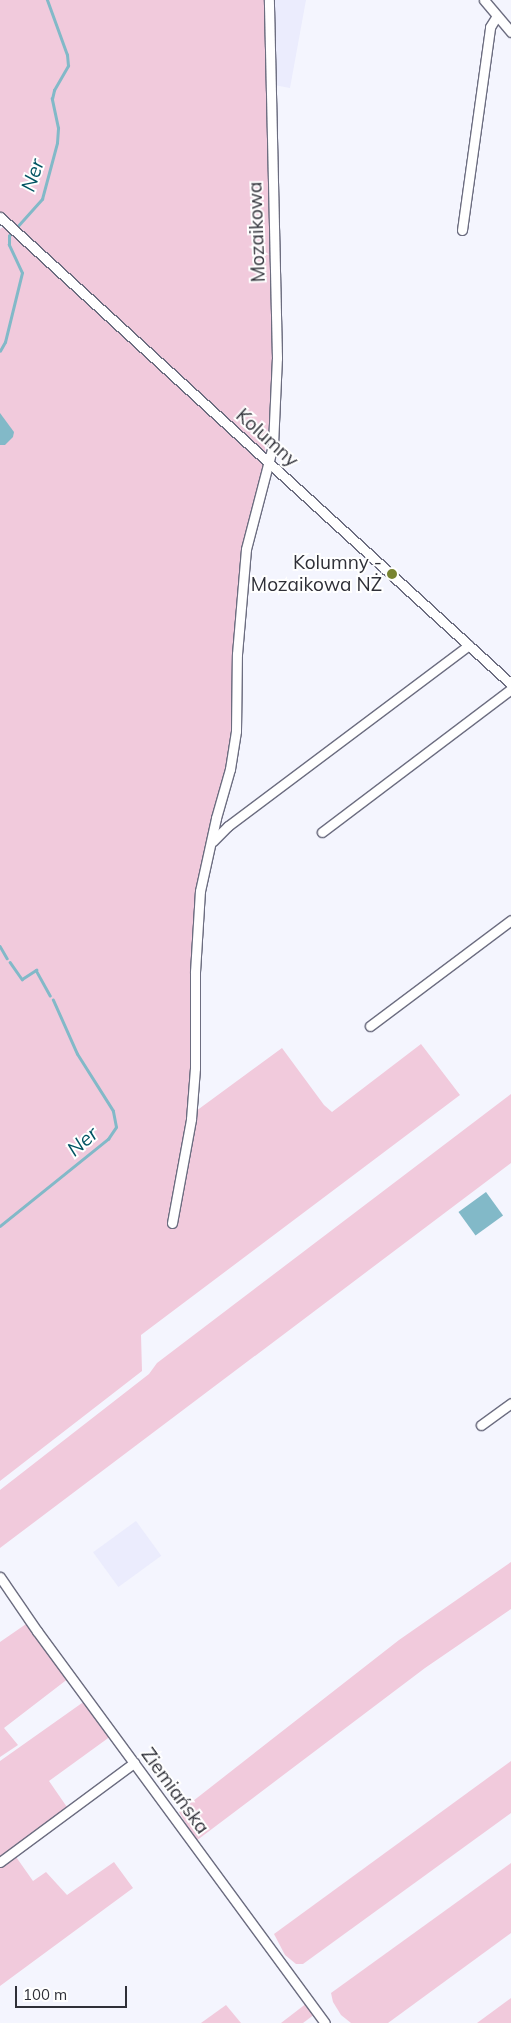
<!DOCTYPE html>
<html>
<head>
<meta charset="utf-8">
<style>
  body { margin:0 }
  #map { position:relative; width:511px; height:2023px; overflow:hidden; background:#f4f5fe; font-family:Mulish,sans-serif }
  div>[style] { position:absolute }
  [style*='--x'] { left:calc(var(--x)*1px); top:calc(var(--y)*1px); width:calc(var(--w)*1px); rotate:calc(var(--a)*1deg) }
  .built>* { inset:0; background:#ebecfd; transform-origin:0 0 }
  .green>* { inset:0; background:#f1cadc }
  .water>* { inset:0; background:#82b9c8; transform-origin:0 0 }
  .stream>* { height:2.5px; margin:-1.25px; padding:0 1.25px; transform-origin:1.25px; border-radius:1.25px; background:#82b9c8 }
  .roads { filter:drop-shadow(1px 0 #6c6d80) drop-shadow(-1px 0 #6c6d80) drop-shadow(0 1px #6c6d80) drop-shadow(0 -1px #6c6d80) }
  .minor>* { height:9px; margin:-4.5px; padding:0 4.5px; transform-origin:4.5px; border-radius:4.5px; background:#fff }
  .dots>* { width:14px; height:14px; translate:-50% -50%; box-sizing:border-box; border:2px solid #fff; border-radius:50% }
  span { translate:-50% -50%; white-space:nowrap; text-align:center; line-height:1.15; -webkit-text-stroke:4px #fff; paint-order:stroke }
  .street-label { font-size:19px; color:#2f3038 }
  .poi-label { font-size:19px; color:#2f3038 }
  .right { translate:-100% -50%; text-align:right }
  .water-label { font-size:20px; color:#005362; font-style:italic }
  .scale { position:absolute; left:15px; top:1986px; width:112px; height:22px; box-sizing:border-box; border:2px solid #2f3038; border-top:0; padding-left:6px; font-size:15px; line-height:18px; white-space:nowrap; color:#2f3038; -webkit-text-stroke:4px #fff; paint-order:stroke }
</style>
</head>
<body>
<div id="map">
  <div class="built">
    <div style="clip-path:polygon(273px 0,306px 0,290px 88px,274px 85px)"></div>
    <div style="left:136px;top:1521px;width:43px;height:53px;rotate:54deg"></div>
  </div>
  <div class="green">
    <div style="clip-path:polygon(0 0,267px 0,268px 172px,274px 345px,269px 443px,265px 447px,267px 470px,248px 536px,233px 743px,201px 881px,192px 1114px,282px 1048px,324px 1105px,332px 1112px,421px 1044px,460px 1095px,141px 1335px,142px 1371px,0 1481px,0 229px,3px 227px,0 224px)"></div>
    <div style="clip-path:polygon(511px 1094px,511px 1163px,0 1548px,0 1490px,149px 1374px,157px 1363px)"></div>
    <div style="clip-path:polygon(511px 1562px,511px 1609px,425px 1668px,196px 1841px,179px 1812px,399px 1640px)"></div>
    <div style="clip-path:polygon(29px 1622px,69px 1678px,4px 1728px,18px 1745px,0 1757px,0 1642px)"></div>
    <div style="clip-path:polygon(82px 1703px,86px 1703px,111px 1736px,49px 1781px,69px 1810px,0 1860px,0 1761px)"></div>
    <div style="clip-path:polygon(511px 1761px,511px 1813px,303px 1964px,296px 1964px,285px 1955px,274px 1934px)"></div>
    <div style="clip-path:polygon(14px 1854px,33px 1881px,46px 1872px,67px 1895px,114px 1862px,133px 1888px,0 1986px,0 1864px)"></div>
    <div style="clip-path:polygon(511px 1863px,511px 1933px,388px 2023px,351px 2023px,341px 2015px,333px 2002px,331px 1993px)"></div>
    <div style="clip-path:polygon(511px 1998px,511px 2023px,477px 2023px)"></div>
    <div style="clip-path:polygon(307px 2003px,315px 2014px,303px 2023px,281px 2023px)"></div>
    <div style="clip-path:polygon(226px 2005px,241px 2023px,201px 2023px)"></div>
  </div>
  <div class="water">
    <div style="clip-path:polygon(0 413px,14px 432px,13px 437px,5px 445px,0 445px)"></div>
    <div style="left:486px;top:1192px;width:29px;height:34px;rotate:54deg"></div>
  </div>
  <div class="stream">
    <div style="--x:16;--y:228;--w:39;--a:-48"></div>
    <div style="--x:42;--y:199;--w:58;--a:-75"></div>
    <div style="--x:57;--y:143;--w:15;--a:-86"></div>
    <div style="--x:58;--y:128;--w:30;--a:-102"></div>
    <div style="--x:52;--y:99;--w:9;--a:-77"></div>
    <div style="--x:54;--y:90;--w:28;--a:-60"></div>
    <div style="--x:68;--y:66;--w:11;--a:-95"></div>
    <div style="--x:67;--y:55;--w:59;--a:-110"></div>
    <div style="--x:0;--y:351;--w:10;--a:-61"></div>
    <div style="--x:5;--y:342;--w:71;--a:-76.2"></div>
    <div style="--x:22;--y:273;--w:31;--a:-115"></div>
    <div style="--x:9;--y:245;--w:9;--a:-90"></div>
    <div style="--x:9;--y:236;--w:5;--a:-53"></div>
    <div style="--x:0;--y:946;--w:14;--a:60"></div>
    <div style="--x:10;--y:962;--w:21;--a:55"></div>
    <div style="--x:22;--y:979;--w:17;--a:-33"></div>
    <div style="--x:36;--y:970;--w:29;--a:61"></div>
    <div style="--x:0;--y:1226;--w:139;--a:-38.9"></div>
    <div style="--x:108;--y:1139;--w:14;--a:-56"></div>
    <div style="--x:116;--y:1127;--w:16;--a:-101"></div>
    <div style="--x:113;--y:1111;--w:67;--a:-122.3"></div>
    <div style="--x:77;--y:1054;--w:59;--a:-114"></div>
  </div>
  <div class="roads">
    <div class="minor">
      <div style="--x:484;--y:0;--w:42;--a:49.8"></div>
      <div style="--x:0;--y:217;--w:692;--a:42.42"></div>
      <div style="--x:462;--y:230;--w:205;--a:-82.1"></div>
      <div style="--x:490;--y:27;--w:13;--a:-58"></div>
      <div style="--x:322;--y:832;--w:237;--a:-37.1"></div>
      <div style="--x:213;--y:841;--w:21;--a:-45"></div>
      <div style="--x:228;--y:826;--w:301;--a:-36.9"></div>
      <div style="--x:370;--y:1026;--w:176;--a:-36.9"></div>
      <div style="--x:172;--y:1223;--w:106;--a:-79.6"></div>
      <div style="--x:191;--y:1119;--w:51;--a:-85.5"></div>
      <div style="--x:195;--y:1068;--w:96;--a:-90"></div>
      <div style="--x:195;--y:972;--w:81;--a:-86.5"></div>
      <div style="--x:200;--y:891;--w:75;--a:-77.6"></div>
      <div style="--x:216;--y:818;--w:51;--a:-74.1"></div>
      <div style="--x:230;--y:769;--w:38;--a:-81"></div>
      <div style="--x:236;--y:731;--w:77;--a:-89.3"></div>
      <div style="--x:237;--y:654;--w:105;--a:-85.1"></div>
      <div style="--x:246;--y:549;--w:107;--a:-75.4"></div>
      <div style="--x:273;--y:445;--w:87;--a:-87.4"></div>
      <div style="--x:277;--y:358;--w:358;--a:-91.3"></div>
      <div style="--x:481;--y:1425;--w:37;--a:-36"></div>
      <div style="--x:0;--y:1577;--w:65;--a:55.6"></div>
      <div style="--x:37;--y:1631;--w:486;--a:53.7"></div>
      <div style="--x:0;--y:1862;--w:167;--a:-36.5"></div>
    </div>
  </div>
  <div class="dots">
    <div style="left:392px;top:574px;background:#788431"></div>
  </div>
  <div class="street-label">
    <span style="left:257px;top:232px;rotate:-92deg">Mozaikowa</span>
    <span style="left:267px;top:438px;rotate:42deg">Kolumny</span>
    <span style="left:175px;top:1791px;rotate:54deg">Ziemiańska</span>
  </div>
  <div class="poi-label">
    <span class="right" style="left:382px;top:574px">Kolumny -<br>Mozaikowa NŻ</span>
  </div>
  <div class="water-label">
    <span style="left:32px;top:175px;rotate:-71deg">Ner</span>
    <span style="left:82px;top:1141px;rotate:-41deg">Ner</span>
  </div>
  <div class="scale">100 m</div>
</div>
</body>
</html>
